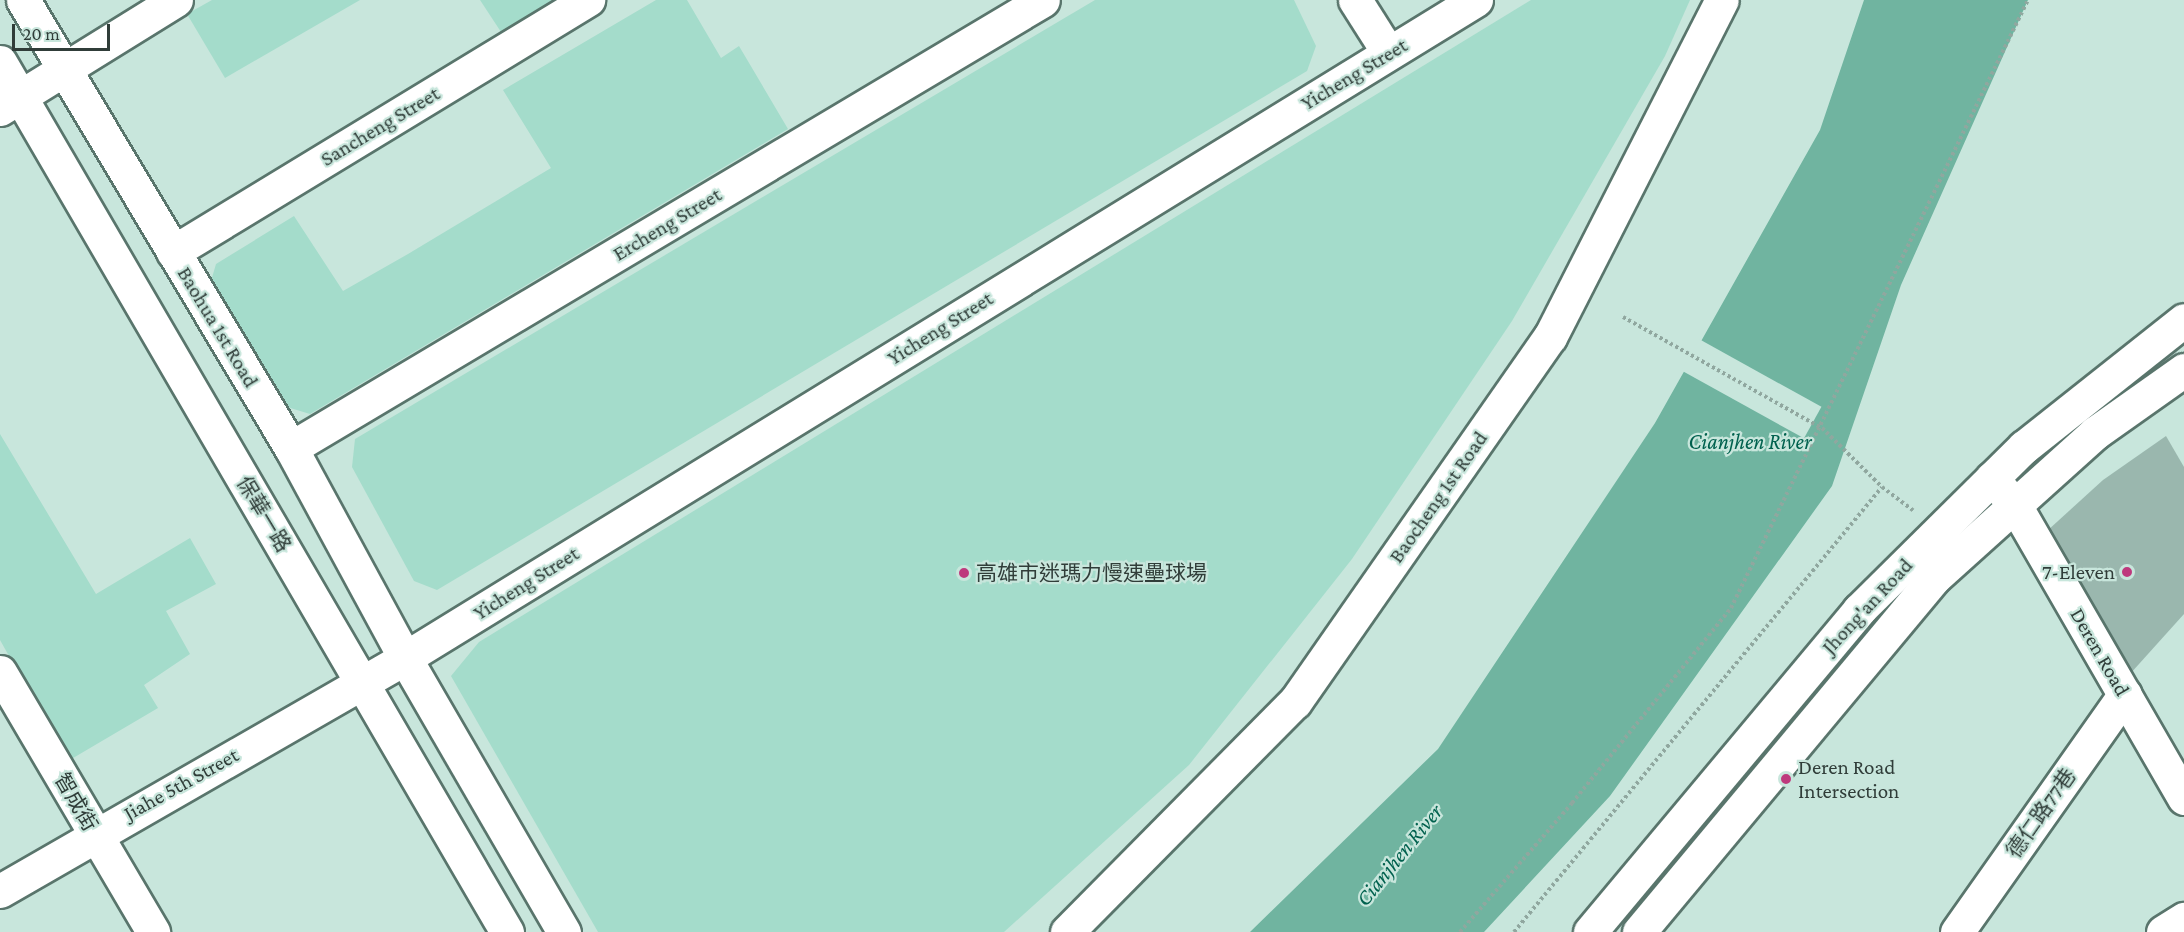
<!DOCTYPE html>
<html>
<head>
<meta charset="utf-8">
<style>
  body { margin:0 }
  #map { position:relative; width:2184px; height:932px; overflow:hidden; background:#c8e6dc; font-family:"Crimson Pro","Noto Sans TC",serif }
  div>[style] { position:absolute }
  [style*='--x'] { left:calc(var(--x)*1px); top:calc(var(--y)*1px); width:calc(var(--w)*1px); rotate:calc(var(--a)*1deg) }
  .green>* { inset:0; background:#a4dccb }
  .water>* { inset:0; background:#70b4a0 }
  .pier>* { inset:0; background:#c8e6dc; transform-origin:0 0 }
  .building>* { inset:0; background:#9ab7ae }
  .path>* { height:4px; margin-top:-2px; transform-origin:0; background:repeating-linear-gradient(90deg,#90a79f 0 3px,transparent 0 6px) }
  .roads { filter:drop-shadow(2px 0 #59756c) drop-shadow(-2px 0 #59756c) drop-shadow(0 2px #59756c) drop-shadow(0 -2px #59756c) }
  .minor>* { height:33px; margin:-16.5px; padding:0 16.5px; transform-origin:16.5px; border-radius:16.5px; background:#fff }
  .tertiary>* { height:33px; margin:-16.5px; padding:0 16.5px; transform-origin:16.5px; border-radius:16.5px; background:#fff }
  .dots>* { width:16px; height:16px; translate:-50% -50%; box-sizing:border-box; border:3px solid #c8e6dc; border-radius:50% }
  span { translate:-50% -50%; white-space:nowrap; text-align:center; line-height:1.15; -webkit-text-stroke:4.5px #c8e6dc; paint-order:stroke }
  .street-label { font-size:21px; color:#303d39 }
  .poi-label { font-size:21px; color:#303d39 }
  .right { translate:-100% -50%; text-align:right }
  .left { translate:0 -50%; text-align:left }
  .water-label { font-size:22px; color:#00614e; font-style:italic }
  .scale { position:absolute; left:12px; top:24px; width:98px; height:27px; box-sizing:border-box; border:3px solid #303d39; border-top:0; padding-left:8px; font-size:18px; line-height:21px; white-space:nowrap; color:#303d39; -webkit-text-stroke:4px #c8e6dc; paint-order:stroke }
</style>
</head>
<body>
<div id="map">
  <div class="green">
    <div style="clip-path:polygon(212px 0,360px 0,225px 78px,187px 14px)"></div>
    <div style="clip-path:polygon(480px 0,555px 0,501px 32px)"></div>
    <div style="clip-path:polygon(656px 0,687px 0,721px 58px,739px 46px,788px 129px,310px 414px,287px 407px,211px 281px,216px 264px,294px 216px,343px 291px,408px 254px,551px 168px,503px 90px)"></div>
    <div style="clip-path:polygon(1095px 0,1294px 0,1316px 46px,1307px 71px,437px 590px,414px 581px,352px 467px,355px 439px)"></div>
    <div style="clip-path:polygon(1531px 0,1690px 0,1665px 56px,1512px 321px,1352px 559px,1189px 765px,1004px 932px,598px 932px,451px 676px,479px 642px)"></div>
    <div style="clip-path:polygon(0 434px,96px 594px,190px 538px,216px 584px,166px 611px,190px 654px,144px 685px,158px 708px,68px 761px,0 640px)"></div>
  </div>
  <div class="water">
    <div style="clip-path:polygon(1864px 0,2028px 0,1901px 285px,1832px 486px,1610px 796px,1484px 932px,1250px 932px,1438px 749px,1655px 423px,1820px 130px)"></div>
  </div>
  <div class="pier">
    <div style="left:1699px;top:339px;width:140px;height:36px;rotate:29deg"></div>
  </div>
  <div class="building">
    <div style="clip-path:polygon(2166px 436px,2184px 467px,2184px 614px,2130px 674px,2047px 531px,2103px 480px)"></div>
  </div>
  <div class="path">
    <div style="--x:1623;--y:317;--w:228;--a:29.2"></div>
    <div style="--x:1822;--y:428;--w:84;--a:44.5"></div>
    <div style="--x:1882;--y:487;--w:39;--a:37"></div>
    <div style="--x:1460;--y:932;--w:171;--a:-49"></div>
    <div style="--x:1572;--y:803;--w:252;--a:-50.8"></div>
    <div style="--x:1731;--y:608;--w:677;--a:-63.97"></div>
    <div style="--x:1514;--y:932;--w:577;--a:-50.41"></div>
  </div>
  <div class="roads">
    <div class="minor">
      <div style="--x:23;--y:0;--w:522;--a:59.11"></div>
      <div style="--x:291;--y:448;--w:239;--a:61.5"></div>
      <div style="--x:405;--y:658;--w:317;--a:59.9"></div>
      <div style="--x:1355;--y:0;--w:62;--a:57.6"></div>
      <div style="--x:0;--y:62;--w:1007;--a:59.77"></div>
      <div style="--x:0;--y:109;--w:207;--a:-31.8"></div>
      <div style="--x:173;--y:252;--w:486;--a:-31.3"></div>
      <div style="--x:291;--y:448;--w:875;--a:-30.78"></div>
      <div style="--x:1992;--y:478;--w:38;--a:50"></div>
      <div style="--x:2016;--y:507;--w:336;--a:60"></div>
      <div style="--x:0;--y:672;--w:302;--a:59.5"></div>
      <div style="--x:0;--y:891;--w:467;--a:-29.9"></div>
      <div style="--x:405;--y:658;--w:1257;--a:-31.57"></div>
      <div style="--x:1067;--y:932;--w:324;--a:-45.3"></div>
      <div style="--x:1295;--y:702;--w:445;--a:-55.1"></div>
      <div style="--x:1550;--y:337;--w:378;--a:-63"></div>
      <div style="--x:1957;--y:932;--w:291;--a:-54.8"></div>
      <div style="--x:2163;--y:932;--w:25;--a:-32"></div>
    </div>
    <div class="tertiary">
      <div style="--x:1590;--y:932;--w:420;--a:-50.1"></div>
      <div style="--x:1859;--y:610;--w:232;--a:-44.7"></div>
      <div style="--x:2024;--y:447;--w:204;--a:-38.4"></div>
      <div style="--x:1639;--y:932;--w:461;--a:-50.2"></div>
      <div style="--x:1934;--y:578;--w:217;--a:-42"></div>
      <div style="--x:2095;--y:433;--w:109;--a:-35.3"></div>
    </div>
  </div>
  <div class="dots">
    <div style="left:2127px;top:572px;background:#be397d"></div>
    <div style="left:964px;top:573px;background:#be397d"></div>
    <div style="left:1786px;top:779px;background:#be397d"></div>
  </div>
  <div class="street-label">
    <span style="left:1354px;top:74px;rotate:-31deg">Yicheng Street</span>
    <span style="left:380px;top:126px;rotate:-31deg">Sancheng Street</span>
    <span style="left:667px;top:224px;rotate:-31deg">Ercheng Street</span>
    <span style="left:218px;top:327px;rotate:59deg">Baohua 1st Road</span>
    <span style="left:940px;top:328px;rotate:-32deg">Yicheng Street</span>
    <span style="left:1438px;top:497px;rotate:-55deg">Baocheng 1st Road</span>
    <span style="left:264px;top:514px;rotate:59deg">保華一路</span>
    <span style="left:526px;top:583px;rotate:-32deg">Yicheng Street</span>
    <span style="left:1867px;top:606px;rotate:-47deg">Jhong'an Road</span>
    <span style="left:2100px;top:652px;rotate:60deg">Deren Road</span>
    <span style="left:181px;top:784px;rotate:-29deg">Jiahe 5th Street</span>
    <span style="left:76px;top:802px;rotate:60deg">智成街</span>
    <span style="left:2041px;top:813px;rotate:-55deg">德仁路77巷</span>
  </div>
  <div class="poi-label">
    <span class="right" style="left:2115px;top:572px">7-Eleven</span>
    <span class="left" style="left:976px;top:573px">高雄市迷瑪力慢速壘球場</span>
    <span class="left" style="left:1798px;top:779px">Deren Road<br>Intersection</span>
  </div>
  <div class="water-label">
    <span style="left:1750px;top:442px">Cianjhen River</span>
    <span style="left:1399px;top:855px;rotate:-51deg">Cianjhen River</span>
  </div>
  <div class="scale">20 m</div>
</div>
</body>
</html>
